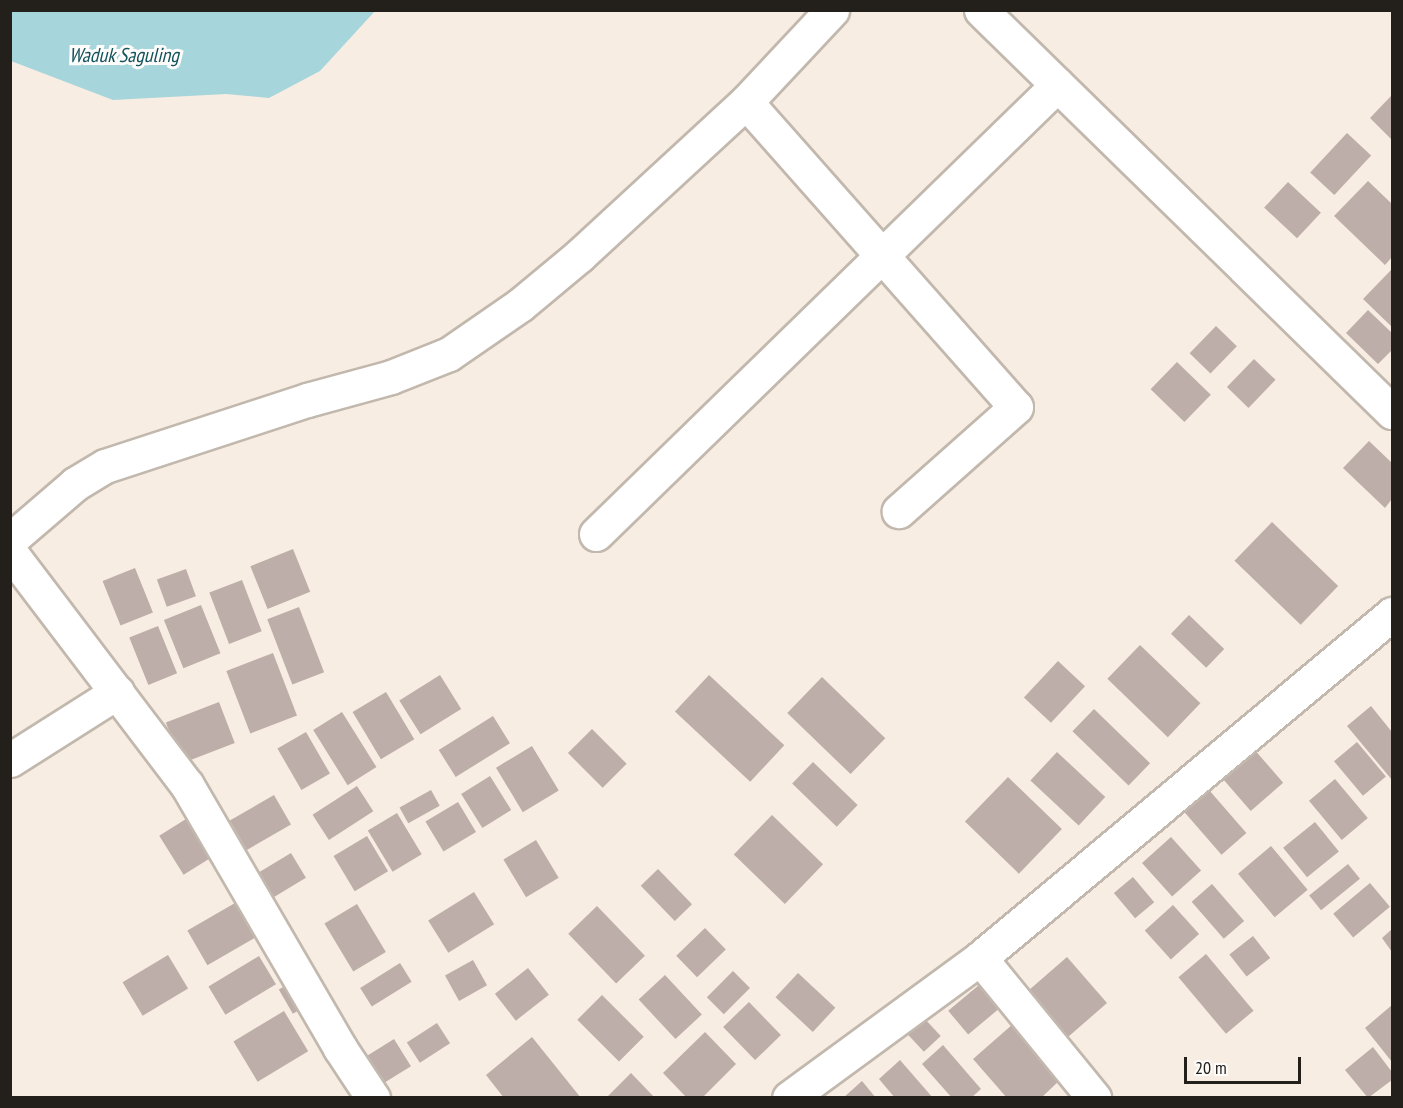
<!DOCTYPE html>
<html>
<head>
<meta charset="utf-8">
<style>
  body { margin:0 }
  #map { position:relative; width:1403px; height:1108px; overflow:hidden; background:#f8ede2; font-family:"PT Sans Narrow",sans-serif }
  div>[style] { position:absolute }
  [style*='--x'] { left:calc(var(--x)*1px); top:calc(var(--y)*1px); width:calc(var(--w)*1px); rotate:calc(var(--a)*1deg) }
  .water>* { inset:0; background:#a6d5dc }
  .building>* { inset:0; background:#beaeaa; transform-origin:0 0 }
  .roads { filter:drop-shadow(2px 0 #c2b8ad) drop-shadow(-2px 0 #c2b8ad) drop-shadow(0 2px #c2b8ad) drop-shadow(0 -2px #c2b8ad) }
  .minor>* { height:33px; margin:-16.5px; padding:0 16.5px; transform-origin:16.5px; border-radius:16.5px; background:#fff }
  span { translate:-50% -50%; white-space:nowrap; text-align:center; line-height:1.15; -webkit-text-stroke:6px #fefcfa; paint-order:stroke }
  .water-label { font-size:20px; color:#12535c; font-style:italic }
  .frame { position:absolute; inset:0; border:12px solid #23201c; pointer-events:none }
  .scale { position:absolute; left:1184px; top:1057px; width:117px; height:27px; box-sizing:border-box; border:3px solid #23201c; border-top:0; padding-left:8px; font-size:18px; line-height:21px; white-space:nowrap; color:#23201c; -webkit-text-stroke:4px #fefcfa; paint-order:stroke }
</style>
</head>
<body>
<div id="map">
  <div class="water">
    <div style="clip-path:polygon(10px 11px,11px 10px,375px 11px,320px 71px,269px 98px,226px 94px,113px 100px,11px 61px)"></div>
  </div>
  <div class="building">
    <div style="clip-path:polygon(1391px 96px,1392px 97px,1392px 140px,1370px 118px)"></div>
    <div style="left:1347px;top:133px;width:33px;height:54px;rotate:43deg"></div>
    <div style="clip-path:polygon(1368px 181px,1392px 204px,1392px 257px,1385px 265px,1334px 216px)"></div>
    <div style="left:1288px;top:182px;width:45px;height:35px;rotate:43deg"></div>
    <div style="clip-path:polygon(1391px 270px,1392px 271px,1392px 327px,1363px 299px)"></div>
    <div style="clip-path:polygon(1368px 310px,1392px 333px,1392px 350px,1378px 364px,1346px 333px)"></div>
    <div style="left:1216px;top:326px;width:29px;height:38px;rotate:44deg"></div>
    <div style="left:1254px;top:359px;width:30px;height:39px;rotate:44deg"></div>
    <div style="left:1177px;top:362px;width:47px;height:38px;rotate:44deg"></div>
    <div style="clip-path:polygon(1369px 441px,1392px 463px,1392px 499px,1385px 508px,1343px 468px)"></div>
    <div style="left:1272px;top:522px;width:92px;height:54px;rotate:44deg"></div>
    <div style="left:293px;top:549px;width:46px;height:46px;rotate:68deg"></div>
    <div style="left:135px;top:568px;width:48px;height:35px;rotate:68deg"></div>
    <div style="left:186px;top:569px;width:29px;height:31px;rotate:70deg"></div>
    <div style="left:242px;top:580px;width:55px;height:35px;rotate:69deg"></div>
    <div style="left:201px;top:605px;width:52px;height:40px;rotate:68deg"></div>
    <div style="left:299px;top:607px;width:70px;height:34px;rotate:69deg"></div>
    <div style="left:1189px;top:615px;width:49px;height:26px;rotate:44deg"></div>
    <div style="left:158px;top:626px;width:51px;height:31px;rotate:68deg"></div>
    <div style="left:1140px;top:645px;width:84px;height:47px;rotate:44deg"></div>
    <div style="left:273px;top:653px;width:67px;height:50px;rotate:69deg"></div>
    <div style="left:1058px;top:661px;width:37px;height:50px;rotate:43deg"></div>
    <div style="left:440px;top:675px;width:40px;height:48px;rotate:58deg"></div>
    <div style="left:709px;top:675px;width:103px;height:50px;rotate:43deg"></div>
    <div style="left:822px;top:677px;width:88px;height:50px;rotate:44deg"></div>
    <div style="left:386px;top:692px;width:55px;height:39px;rotate:59deg"></div>
    <div style="left:219px;top:702px;width:44px;height:57px;rotate:69deg"></div>
    <div style="clip-path:polygon(1371px 706px,1392px 732px,1392px 780px,1347px 726px)"></div>
    <div style="left:1094px;top:709px;width:78px;height:31px;rotate:44deg"></div>
    <div style="left:342px;top:712px;width:65px;height:34px;rotate:58deg"></div>
    <div style="left:493px;top:716px;width:32px;height:64px;rotate:58deg"></div>
    <div style="left:592px;top:729px;width:49px;height:34px;rotate:45deg"></div>
    <div style="left:306px;top:732px;width:48px;height:33px;rotate:60deg"></div>
    <div style="left:1357px;top:742px;width:45px;height:30px;rotate:50deg"></div>
    <div style="left:532px;top:746px;width:52px;height:42px;rotate:59deg"></div>
    <div style="left:1253px;top:748px;width:46px;height:43px;rotate:49deg"></div>
    <div style="left:1057px;top:752px;width:66px;height:39px;rotate:43deg"></div>
    <div style="left:813px;top:762px;width:62px;height:30px;rotate:44deg"></div>
    <div style="left:490px;top:776px;width:40px;height:34px;rotate:58deg"></div>
    <div style="left:1008px;top:777px;width:75px;height:62px;rotate:44deg"></div>
    <div style="left:1335px;top:779px;width:51px;height:34px;rotate:50deg"></div>
    <div style="left:357px;top:786px;width:30px;height:53px;rotate:57deg"></div>
    <div style="left:431px;top:790px;width:18px;height:36px;rotate:61deg"></div>
    <div style="left:1209px;top:790px;width:57px;height:33px;rotate:49deg"></div>
    <div style="left:274px;top:795px;width:34px;height:51px;rotate:60deg"></div>
    <div style="left:458px;top:802px;width:35px;height:38px;rotate:59deg"></div>
    <div style="left:397px;top:813px;width:48px;height:34px;rotate:59deg"></div>
    <div style="left:194px;top:814px;width:46px;height:41px;rotate:58deg"></div>
    <div style="left:772px;top:815px;width:71px;height:55px;rotate:44deg"></div>
    <div style="left:1315px;top:822px;width:38px;height:41px;rotate:51deg"></div>
    <div style="left:367px;top:836px;width:41px;height:39px;rotate:59deg"></div>
    <div style="left:1171px;top:837px;width:45px;height:39px;rotate:48deg"></div>
    <div style="left:536px;top:840px;width:44px;height:38px;rotate:59deg"></div>
    <div style="left:1271px;top:846px;width:57px;height:43px;rotate:50deg"></div>
    <div style="left:291px;top:853px;width:29px;height:43px;rotate:59deg"></div>
    <div style="left:1348px;top:864px;width:19px;height:50px;rotate:51deg"></div>
    <div style="left:658px;top:869px;width:49px;height:24px;rotate:46deg"></div>
    <div style="left:1133px;top:877px;width:33px;height:25px;rotate:50deg"></div>
    <div style="left:1370px;top:883px;width:31px;height:48px;rotate:50deg"></div>
    <div style="left:1212px;top:884px;width:49px;height:27px;rotate:49deg"></div>
    <div style="left:474px;top:892px;width:38px;height:54px;rotate:58deg"></div>
    <div style="left:235px;top:903px;width:40px;height:55px;rotate:60deg"></div>
    <div style="left:357px;top:904px;width:56px;height:38px;rotate:59deg"></div>
    <div style="left:1173px;top:905px;width:39px;height:38px;rotate:48deg"></div>
    <div style="left:597px;top:906px;width:69px;height:40px;rotate:46deg"></div>
    <div style="left:705px;top:928px;width:30px;height:40px;rotate:46deg"></div>
    <div style="clip-path:polygon(1392px 929px,1392px 952px,1382px 938px)"></div>
    <div style="left:1253px;top:936px;width:28px;height:30px;rotate:52deg"></div>
    <div style="left:1206px;top:954px;width:74px;height:36px;rotate:50deg"></div>
    <div style="left:168px;top:955px;width:39px;height:53px;rotate:59deg"></div>
    <div style="left:259px;top:956px;width:33px;height:59px;rotate:59deg"></div>
    <div style="left:1067px;top:957px;width:61px;height:54px;rotate:49deg"></div>
    <div style="left:473px;top:960px;width:29px;height:32px;rotate:61deg"></div>
    <div style="left:400px;top:963px;width:22px;height:47px;rotate:58deg"></div>
    <div style="left:528px;top:968px;width:34px;height:42px;rotate:52deg"></div>
    <div style="left:733px;top:971px;width:24px;height:37px;rotate:45deg"></div>
    <div style="left:798px;top:973px;width:51px;height:33px;rotate:43deg"></div>
    <div style="left:665px;top:975px;width:54px;height:36px;rotate:47deg"></div>
    <div style="left:297px;top:979px;width:28px;height:21px;rotate:60deg"></div>
    <div style="left:985px;top:980px;width:31px;height:48px;rotate:50deg"></div>
    <div style="left:602px;top:995px;width:59px;height:35px;rotate:45deg"></div>
    <div style="left:749px;top:1002px;width:46px;height:36px;rotate:46deg"></div>
    <div style="clip-path:polygon(1392px 1005px,1392px 1062px,1365px 1028px)"></div>
    <div style="left:284px;top:1011px;width:47px;height:59px;rotate:59deg"></div>
    <div style="left:923px;top:1017px;width:26px;height:23px;rotate:47deg"></div>
    <div style="left:437px;top:1023px;width:24px;height:36px;rotate:57deg"></div>
    <div style="clip-path:polygon(1013px 1024px,1061px 1079px,1041px 1098px,1007px 1098px,973px 1059px)"></div>
    <div style="clip-path:polygon(705px 1032px,736px 1064px,702px 1098px,687px 1098px,663px 1073px)"></div>
    <div style="clip-path:polygon(532px 1037px,581px 1098px,504px 1098px,486px 1075px)"></div>
    <div style="left:394px;top:1039px;width:32px;height:32px;rotate:58deg"></div>
    <div style="clip-path:polygon(943px 1045px,981px 1089px,971px 1098px,952px 1098px,922px 1064px)"></div>
    <div style="clip-path:polygon(1373px 1047px,1392px 1072px,1392px 1080px,1368px 1098px,1345px 1070px)"></div>
    <div style="clip-path:polygon(900px 1060px,933px 1098px,895px 1098px,879px 1079px)"></div>
    <div style="clip-path:polygon(631px 1073px,655px 1098px,606px 1098px)"></div>
    <div style="clip-path:polygon(862px 1081px,876px 1098px,843px 1098px)"></div>
  </div>
  <div class="roads">
    <div class="minor">
      <div style="--x:981;--y:10;--w:575;--a:44.37"></div>
      <div style="--x:746;--y:102;--w:407;--a:48.5"></div>
      <div style="--x:1016;--y:407;--w:157;--a:138.4"></div>
      <div style="--x:596;--y:534;--w:644;--a:-44.24"></div>
      <div style="--x:10;--y:540;--w:86;--a:-40.7"></div>
      <div style="--x:75;--y:484;--w:35;--a:-31"></div>
      <div style="--x:105;--y:466;--w:213;--a:-18.1"></div>
      <div style="--x:307;--y:400;--w:87;--a:-15.3"></div>
      <div style="--x:391;--y:377;--w:62;--a:-21.6"></div>
      <div style="--x:449;--y:354;--w:86;--a:-34.6"></div>
      <div style="--x:520;--y:305;--w:78;--a:-39.8"></div>
      <div style="--x:580;--y:255;--w:226;--a:-42.7"></div>
      <div style="--x:746;--y:102;--w:126;--a:-46.9"></div>
      <div style="--x:10;--y:552;--w:293;--a:52.8"></div>
      <div style="--x:187;--y:785;--w:304;--a:59.8"></div>
      <div style="--x:340;--y:1048;--w:60;--a:56.6"></div>
      <div style="--x:10;--y:760;--w:127;--a:-32.4"></div>
      <div style="--x:980;--y:958;--w:181;--a:50.8"></div>
      <div style="--x:789;--y:1098;--w:237;--a:-36.2"></div>
      <div style="--x:980;--y:958;--w:537;--a:-39.86"></div>
    </div>
  </div>
  <div class="water-label">
    <span style="left:124px;top:55px">Waduk Saguling</span>
  </div>
  <div class="frame"></div>
  <div class="scale">20 m</div>
</div>
</body>
</html>
